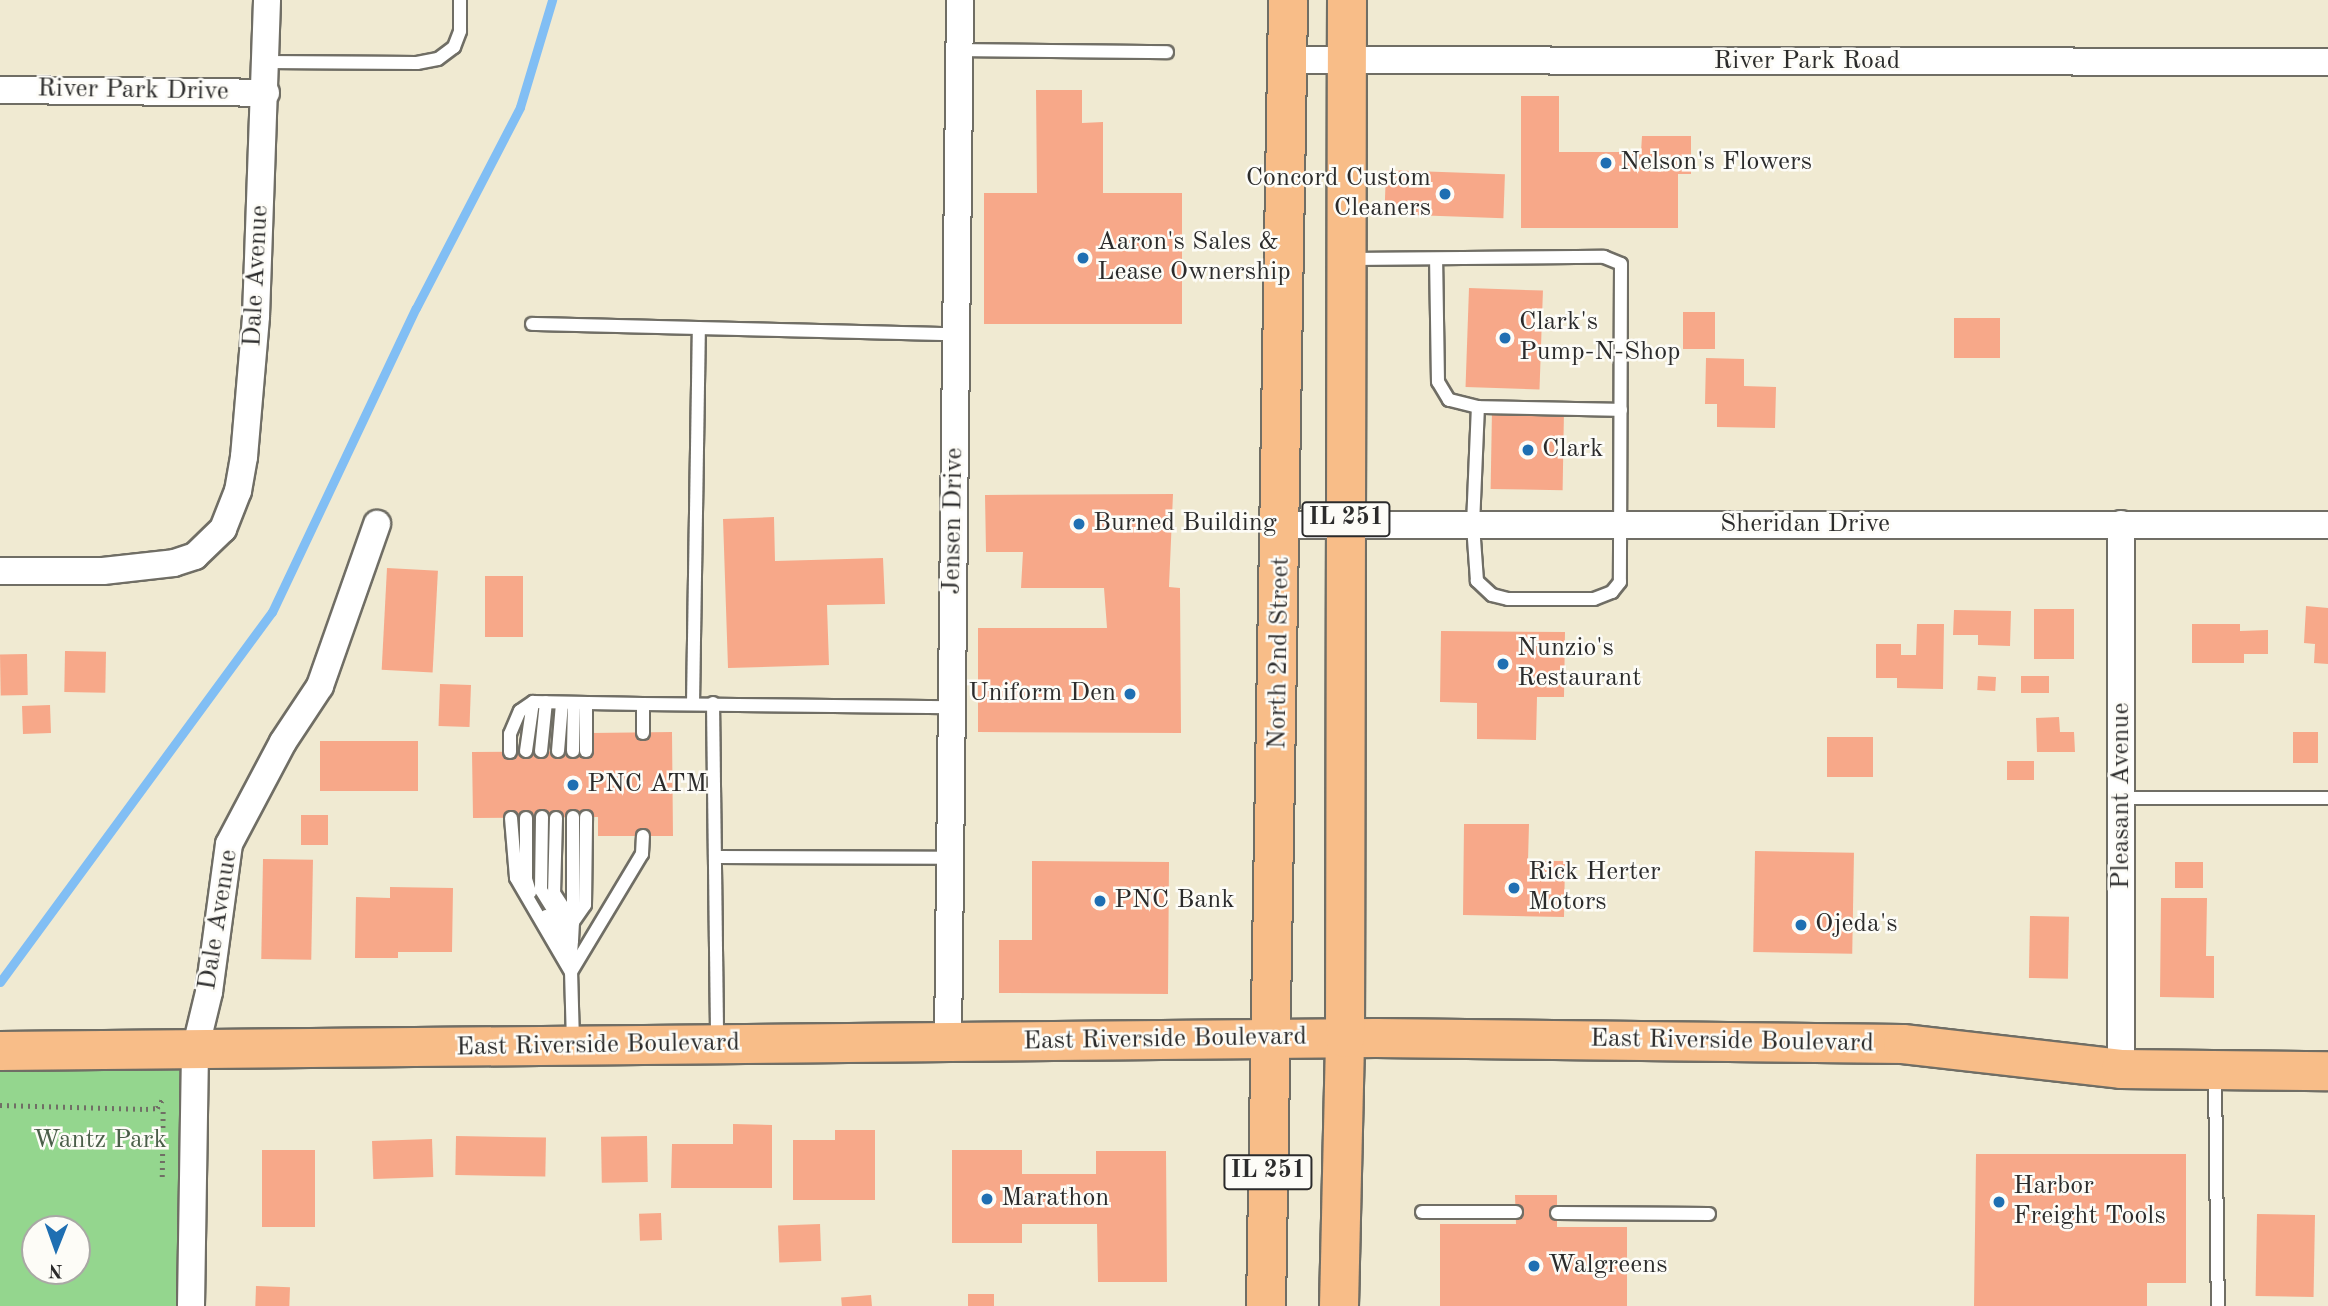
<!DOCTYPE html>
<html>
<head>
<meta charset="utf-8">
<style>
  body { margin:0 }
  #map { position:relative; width:2328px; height:1306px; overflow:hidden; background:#f0ead2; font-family:"Old Standard TT",serif }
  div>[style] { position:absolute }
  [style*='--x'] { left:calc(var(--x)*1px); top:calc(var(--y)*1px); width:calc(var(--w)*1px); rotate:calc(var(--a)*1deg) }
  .green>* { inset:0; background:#94d68e }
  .stream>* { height:9px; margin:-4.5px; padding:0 4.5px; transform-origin:4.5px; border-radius:4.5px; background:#81bef4 }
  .building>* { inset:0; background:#f7a889; transform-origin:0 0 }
  .path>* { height:4.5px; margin-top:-2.25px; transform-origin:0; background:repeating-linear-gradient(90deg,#706e65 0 2px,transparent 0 7px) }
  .roads { filter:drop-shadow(2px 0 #706e65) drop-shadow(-2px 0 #706e65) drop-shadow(0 2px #706e65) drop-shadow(0 -2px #706e65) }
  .service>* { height:12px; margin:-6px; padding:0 6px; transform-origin:6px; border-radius:6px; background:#fff }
  .minor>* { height:26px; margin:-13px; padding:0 13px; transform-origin:13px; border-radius:13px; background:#fff }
  .primary>* { height:38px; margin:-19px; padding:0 19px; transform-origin:19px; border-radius:19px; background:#f8bd88 }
  .dots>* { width:19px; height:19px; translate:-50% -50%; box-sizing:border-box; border:4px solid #fdfcf7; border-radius:50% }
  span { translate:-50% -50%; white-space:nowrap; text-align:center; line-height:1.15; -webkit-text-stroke:5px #fdfcf7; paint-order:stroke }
  .shield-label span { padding:2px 5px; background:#fdfcf7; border:2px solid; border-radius:5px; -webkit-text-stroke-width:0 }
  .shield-label { font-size:24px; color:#2b2b2b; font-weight:700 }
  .street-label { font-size:26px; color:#2b2b2b }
  .poi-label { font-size:26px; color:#2b2b2b }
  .left { translate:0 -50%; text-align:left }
  .right { translate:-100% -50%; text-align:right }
  .park-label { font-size:26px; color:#4a5e49 }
  .north { position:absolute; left:21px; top:1215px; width:70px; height:70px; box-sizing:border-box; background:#fdfcf7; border:2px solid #a9a8a5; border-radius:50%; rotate:181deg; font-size:19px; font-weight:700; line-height:28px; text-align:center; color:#2b2b2b }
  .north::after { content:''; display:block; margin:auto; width:24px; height:32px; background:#1f6fb2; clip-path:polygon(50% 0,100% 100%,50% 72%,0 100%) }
</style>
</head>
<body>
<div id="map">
  <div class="green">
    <div style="clip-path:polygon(evenodd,0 1050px,195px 1050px,190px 1306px,0 1306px,0 1050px,35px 1229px,77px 1229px,77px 1271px,35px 1271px,35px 1229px)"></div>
  </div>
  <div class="stream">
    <div style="--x:0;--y:982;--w:459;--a:-53.7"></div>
    <div style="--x:272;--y:612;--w:336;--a:-64.7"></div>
    <div style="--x:416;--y:308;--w:226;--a:-62.6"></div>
    <div style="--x:520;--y:107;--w:112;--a:-73.3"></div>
  </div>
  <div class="building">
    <div style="clip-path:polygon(1036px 90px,1082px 90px,1082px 123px,1103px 122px,1103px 193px,1182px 193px,1182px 324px,984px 324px,984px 193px,1037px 193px)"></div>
    <div style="clip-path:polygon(1521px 96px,1559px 96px,1559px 152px,1641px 152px,1642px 136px,1691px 136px,1691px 174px,1678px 174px,1678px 228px,1521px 228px)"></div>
    <div style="left:1386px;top:170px;width:119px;height:44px;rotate:2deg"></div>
    <div style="left:1469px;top:288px;width:74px;height:99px;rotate:2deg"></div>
    <div style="left:1683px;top:312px;width:32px;height:37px"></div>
    <div style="left:1954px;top:318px;width:46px;height:40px"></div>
    <div style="clip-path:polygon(1706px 358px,1744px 359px,1744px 386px,1776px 387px,1775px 428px,1717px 427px,1717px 404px,1705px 404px)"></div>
    <div style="left:1492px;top:410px;width:72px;height:79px;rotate:1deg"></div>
    <div style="clip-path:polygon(1173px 494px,1169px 587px,1180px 588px,1181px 733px,978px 732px,978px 628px,1107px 628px,1104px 588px,1021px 588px,1023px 552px,986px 552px,985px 495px)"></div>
    <div style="clip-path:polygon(774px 517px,775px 561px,883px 558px,885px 604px,827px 605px,829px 665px,728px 668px,723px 519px)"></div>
    <div style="left:387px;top:568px;width:51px;height:102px;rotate:3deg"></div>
    <div style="left:485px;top:576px;width:38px;height:61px"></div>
    <div style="clip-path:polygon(2306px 606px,2328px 608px,2328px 664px,2314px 663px,2315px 644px,2304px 643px)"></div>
    <div style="left:2034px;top:609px;width:40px;height:50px"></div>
    <div style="clip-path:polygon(1954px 610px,2011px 611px,2010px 646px,1978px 645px,1978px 635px,1953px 635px)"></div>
    <div style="clip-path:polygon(1917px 624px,1944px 624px,1943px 689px,1897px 688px,1897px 678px,1876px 678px,1876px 644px,1901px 644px,1901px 655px,1916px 655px)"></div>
    <div style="clip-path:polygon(2192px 624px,2240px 624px,2240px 631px,2268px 630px,2268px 654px,2244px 654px,2244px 663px,2192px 663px)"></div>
    <div style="clip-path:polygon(1441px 631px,1565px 632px,1564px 697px,1537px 697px,1536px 740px,1477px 739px,1477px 703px,1440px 702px)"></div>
    <div style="left:65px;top:651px;width:41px;height:41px;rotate:1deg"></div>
    <div style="left:27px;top:654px;width:41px;height:27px;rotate:89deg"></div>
    <div style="left:1978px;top:676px;width:18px;height:14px;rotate:3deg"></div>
    <div style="left:2049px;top:676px;width:17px;height:28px;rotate:90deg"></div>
    <div style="left:440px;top:684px;width:31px;height:42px;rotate:2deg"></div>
    <div style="left:50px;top:705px;width:28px;height:28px;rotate:88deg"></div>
    <div style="clip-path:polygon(2059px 717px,2060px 732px,2074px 732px,2075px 752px,2037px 752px,2036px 718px)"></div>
    <div style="clip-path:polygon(672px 732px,673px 836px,598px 836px,598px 817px,473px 818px,472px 752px,591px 751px,591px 733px)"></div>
    <div style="left:2293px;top:732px;width:25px;height:31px"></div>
    <div style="left:1827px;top:737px;width:46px;height:40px"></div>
    <div style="left:418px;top:741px;width:50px;height:98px;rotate:90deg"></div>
    <div style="left:2007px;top:761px;width:27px;height:19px"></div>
    <div style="left:301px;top:815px;width:27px;height:30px"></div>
    <div style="clip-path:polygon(1464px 824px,1529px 824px,1528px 861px,1565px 861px,1564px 917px,1463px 915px)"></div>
    <div style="left:1755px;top:851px;width:99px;height:101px;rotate:1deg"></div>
    <div style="left:263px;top:859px;width:50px;height:100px;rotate:1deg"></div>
    <div style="clip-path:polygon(1032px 861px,1169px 862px,1168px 994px,999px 993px,999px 940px,1032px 940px)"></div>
    <div style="left:2175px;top:862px;width:28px;height:26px"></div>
    <div style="clip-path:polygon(390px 887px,453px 888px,452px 952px,398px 952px,398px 958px,355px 958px,356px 897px,390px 898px)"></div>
    <div style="clip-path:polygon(2161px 898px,2207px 898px,2206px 956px,2214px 956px,2214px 998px,2160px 997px)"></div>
    <div style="left:2030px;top:916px;width:39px;height:62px;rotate:1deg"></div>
    <div style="clip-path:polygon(733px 1124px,772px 1125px,772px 1188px,671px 1188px,672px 1144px,733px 1144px)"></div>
    <div style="clip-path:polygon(835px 1130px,875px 1130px,875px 1200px,793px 1200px,793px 1140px,835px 1140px)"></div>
    <div style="left:456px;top:1136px;width:90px;height:39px;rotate:1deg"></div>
    <div style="left:647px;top:1136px;width:46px;height:46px;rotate:89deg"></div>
    <div style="left:432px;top:1139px;width:38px;height:60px;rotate:88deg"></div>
    <div style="left:262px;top:1150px;width:53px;height:77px"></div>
    <div style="clip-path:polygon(952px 1150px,1022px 1150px,1022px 1174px,1096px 1174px,1096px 1151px,1166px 1151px,1167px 1282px,1098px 1282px,1097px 1224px,1022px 1224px,1022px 1243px,952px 1243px)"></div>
    <div style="clip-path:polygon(1976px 1154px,2186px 1154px,2186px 1283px,2147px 1283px,2147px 1306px,1974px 1306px)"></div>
    <div style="clip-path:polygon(1515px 1195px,1557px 1195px,1557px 1227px,1627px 1227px,1627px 1306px,1440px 1306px,1440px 1224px,1516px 1224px)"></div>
    <div style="left:661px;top:1213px;width:27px;height:22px;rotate:88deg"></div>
    <div style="left:2257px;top:1214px;width:58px;height:82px;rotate:1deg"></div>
    <div style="left:820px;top:1224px;width:37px;height:42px;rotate:88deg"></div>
    <div style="left:256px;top:1286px;width:34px;height:20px;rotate:2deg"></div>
    <div style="left:968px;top:1294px;width:26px;height:12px"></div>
    <div style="left:871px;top:1295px;width:11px;height:30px;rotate:85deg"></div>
  </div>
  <div class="path">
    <div style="--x:0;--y:1105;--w:146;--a:1.6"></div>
    <div style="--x:146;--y:1109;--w:11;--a:-5"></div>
    <div style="--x:157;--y:1108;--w:13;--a:-58"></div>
    <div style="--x:162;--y:1177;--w:68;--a:-89.2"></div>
  </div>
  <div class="roads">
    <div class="service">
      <div style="--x:959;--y:50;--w:208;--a:0.6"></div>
      <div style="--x:266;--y:62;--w:151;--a:0.4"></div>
      <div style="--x:417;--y:63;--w:21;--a:-11"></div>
      <div style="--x:438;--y:59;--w:20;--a:-37"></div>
      <div style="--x:454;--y:47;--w:17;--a:-69"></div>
      <div style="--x:460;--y:31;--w:31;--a:-90"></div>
      <div style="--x:1350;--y:259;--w:254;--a:-0.5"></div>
      <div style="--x:1604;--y:257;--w:18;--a:22"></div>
      <div style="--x:1621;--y:264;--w:318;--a:90.2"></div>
      <div style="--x:1620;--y:582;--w:13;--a:129"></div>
      <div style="--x:1612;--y:592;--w:19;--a:159"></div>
      <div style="--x:1594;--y:599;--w:86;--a:180"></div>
      <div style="--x:1508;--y:599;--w:16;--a:-166"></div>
      <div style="--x:1492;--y:595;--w:21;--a:-137"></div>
      <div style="--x:1477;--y:581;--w:56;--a:-94.1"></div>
      <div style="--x:1473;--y:525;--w:118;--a:-87.6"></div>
      <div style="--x:1478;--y:407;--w:30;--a:-166"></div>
      <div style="--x:1449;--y:400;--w:21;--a:-121"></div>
      <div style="--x:1438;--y:382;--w:122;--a:-90.9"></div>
      <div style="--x:532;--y:324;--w:424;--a:1.4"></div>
      <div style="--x:1478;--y:407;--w:143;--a:1.2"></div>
      <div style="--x:693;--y:703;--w:375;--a:-89.1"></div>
      <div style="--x:713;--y:703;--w:336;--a:89.3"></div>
      <div style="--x:643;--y:733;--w:29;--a:-90"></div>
      <div style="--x:643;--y:704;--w:309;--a:0.6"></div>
      <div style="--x:526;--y:751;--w:49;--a:-81.9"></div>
      <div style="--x:541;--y:751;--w:49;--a:-84.2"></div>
      <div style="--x:558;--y:751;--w:48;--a:-85.2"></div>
      <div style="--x:573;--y:751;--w:48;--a:-88.8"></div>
      <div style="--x:586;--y:751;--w:48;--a:-90"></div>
      <div style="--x:510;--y:752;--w:18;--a:-90"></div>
      <div style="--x:510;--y:734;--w:25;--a:-67"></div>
      <div style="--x:520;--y:711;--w:16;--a:-35"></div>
      <div style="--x:533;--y:702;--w:110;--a:1"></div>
      <div style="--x:2122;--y:798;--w:206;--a:0"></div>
      <div style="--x:542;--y:817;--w:73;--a:90.8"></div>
      <div style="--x:541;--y:890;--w:59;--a:58.2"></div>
      <div style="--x:572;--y:940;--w:14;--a:94"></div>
      <div style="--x:511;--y:818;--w:60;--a:85.2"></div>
      <div style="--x:516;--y:878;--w:109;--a:59.7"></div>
      <div style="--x:526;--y:818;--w:61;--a:90"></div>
      <div style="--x:526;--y:879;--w:14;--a:73"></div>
      <div style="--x:556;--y:818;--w:75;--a:91.5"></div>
      <div style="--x:554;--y:893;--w:35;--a:57"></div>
      <div style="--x:573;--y:922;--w:18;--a:93"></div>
      <div style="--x:716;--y:857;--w:234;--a:0.2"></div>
      <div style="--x:546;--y:916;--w:46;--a:57.3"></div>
      <div style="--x:571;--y:955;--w:16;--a:90"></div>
      <div style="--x:573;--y:922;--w:21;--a:-55"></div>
      <div style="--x:585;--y:905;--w:88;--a:-89.3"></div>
      <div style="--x:573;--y:922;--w:105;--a:-90"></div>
      <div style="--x:573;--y:1042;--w:70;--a:-91.6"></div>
      <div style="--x:571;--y:972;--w:138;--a:-59"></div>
      <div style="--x:642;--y:854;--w:18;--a:-87"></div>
      <div style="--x:2215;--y:1075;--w:231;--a:89.3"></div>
      <div style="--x:1422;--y:1212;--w:94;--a:0"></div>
      <div style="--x:1557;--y:1213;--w:152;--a:0.4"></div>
    </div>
    <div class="minor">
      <div style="--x:1287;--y:60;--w:1041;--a:0.11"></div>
      <div style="--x:0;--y:90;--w:266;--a:0.6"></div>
      <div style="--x:2121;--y:524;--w:545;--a:90"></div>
      <div style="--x:1282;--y:525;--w:1046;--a:0"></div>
      <div style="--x:0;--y:571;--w:103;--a:0"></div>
      <div style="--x:103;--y:571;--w:71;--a:-6.4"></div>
      <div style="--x:174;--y:563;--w:22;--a:-18"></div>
      <div style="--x:195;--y:556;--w:39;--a:-44"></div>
      <div style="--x:223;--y:529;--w:41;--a:-68.5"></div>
      <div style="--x:238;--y:491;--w:35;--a:-80"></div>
      <div style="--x:244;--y:457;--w:142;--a:-85.1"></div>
      <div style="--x:256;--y:316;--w:316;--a:-88"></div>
      <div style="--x:948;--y:1042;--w:1042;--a:-89.34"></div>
      <div style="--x:191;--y:1306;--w:256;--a:-89.1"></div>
      <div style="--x:195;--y:1050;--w:60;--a:-76.4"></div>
      <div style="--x:209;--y:992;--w:149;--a:-82.3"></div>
      <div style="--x:229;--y:844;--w:115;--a:-62.1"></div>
      <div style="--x:283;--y:742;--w:67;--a:-56.5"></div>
      <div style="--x:320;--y:686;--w:172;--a:-70.6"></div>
    </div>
    <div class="primary">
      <div style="--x:0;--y:1051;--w:1376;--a:-0.54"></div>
      <div style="--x:1376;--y:1038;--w:527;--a:0.65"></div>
      <div style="--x:1903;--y:1044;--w:219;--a:6.5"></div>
      <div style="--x:2121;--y:1069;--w:207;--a:0.6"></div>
      <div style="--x:1266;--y:1306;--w:1306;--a:-89.03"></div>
      <div style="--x:1339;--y:1306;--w:268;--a:-88.7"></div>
      <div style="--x:1345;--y:1038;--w:1038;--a:-89.89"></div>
    </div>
  </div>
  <div class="dots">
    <div style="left:1606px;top:163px;background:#1f6fb2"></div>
    <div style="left:1445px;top:194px;background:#1f6fb2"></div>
    <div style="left:1083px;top:258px;background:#1f6fb2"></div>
    <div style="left:1505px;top:338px;background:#1f6fb2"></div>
    <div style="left:1528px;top:450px;background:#1f6fb2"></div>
    <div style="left:1079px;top:524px;background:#1f6fb2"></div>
    <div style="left:1503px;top:664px;background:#1f6fb2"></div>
    <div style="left:1130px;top:694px;background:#1f6fb2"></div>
    <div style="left:573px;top:785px;background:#1f6fb2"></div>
    <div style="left:1514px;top:888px;background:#1f6fb2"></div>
    <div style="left:1100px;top:901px;background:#1f6fb2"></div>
    <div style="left:1801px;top:925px;background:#1f6fb2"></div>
    <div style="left:987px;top:1199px;background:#1f6fb2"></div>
    <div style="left:1999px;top:1202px;background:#1f6fb2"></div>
    <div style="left:1534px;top:1266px;background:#1f6fb2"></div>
  </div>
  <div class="shield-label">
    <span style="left:1346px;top:519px">IL 251</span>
    <span style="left:1268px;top:1172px">IL 251</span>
  </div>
  <div class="street-label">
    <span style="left:1807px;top:62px">River Park Road</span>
    <span style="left:133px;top:91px;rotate:1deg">River Park Drive</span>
    <span style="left:257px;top:276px;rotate:-87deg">Dale Avenue</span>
    <span style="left:954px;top:521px;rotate:-89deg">Jensen Drive</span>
    <span style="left:1805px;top:525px">Sheridan Drive</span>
    <span style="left:1280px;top:653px;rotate:-89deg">North 2nd Street</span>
    <span style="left:2122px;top:796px;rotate:-90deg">Pleasant Avenue</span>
    <span style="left:219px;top:920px;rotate:-81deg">Dale Avenue</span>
    <span style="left:1165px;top:1040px;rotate:-1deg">East Riverside Boulevard</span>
    <span style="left:1732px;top:1042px;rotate:1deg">East Riverside Boulevard</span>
    <span style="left:598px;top:1046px;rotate:-1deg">East Riverside Boulevard</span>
  </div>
  <div class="poi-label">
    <span class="left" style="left:1620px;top:163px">Nelson's Flowers</span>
    <span class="right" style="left:1431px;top:194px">Concord Custom<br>Cleaners</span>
    <span class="left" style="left:1097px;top:258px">Aaron's Sales &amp;<br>Lease Ownership</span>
    <span class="left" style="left:1519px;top:338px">Clark's<br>Pump-N-Shop</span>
    <span class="left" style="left:1542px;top:450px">Clark</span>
    <span class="left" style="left:1093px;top:524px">Burned Building</span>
    <span class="left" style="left:1517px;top:664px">Nunzio's<br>Restaurant</span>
    <span class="right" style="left:1116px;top:694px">Uniform Den</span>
    <span class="left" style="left:587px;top:785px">PNC ATM</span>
    <span class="left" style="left:1528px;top:888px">Rick Herter<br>Motors</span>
    <span class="left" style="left:1114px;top:901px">PNC Bank</span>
    <span class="left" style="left:1815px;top:925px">Ojeda's</span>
    <span class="left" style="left:2013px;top:1202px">Harbor<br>Freight Tools</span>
    <span class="left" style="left:1001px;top:1199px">Marathon</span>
    <span class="left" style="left:1548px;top:1266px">Walgreens</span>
  </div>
  <div class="park-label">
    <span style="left:100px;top:1141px">Wantz Park</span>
  </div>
  <div class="north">N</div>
</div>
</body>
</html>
